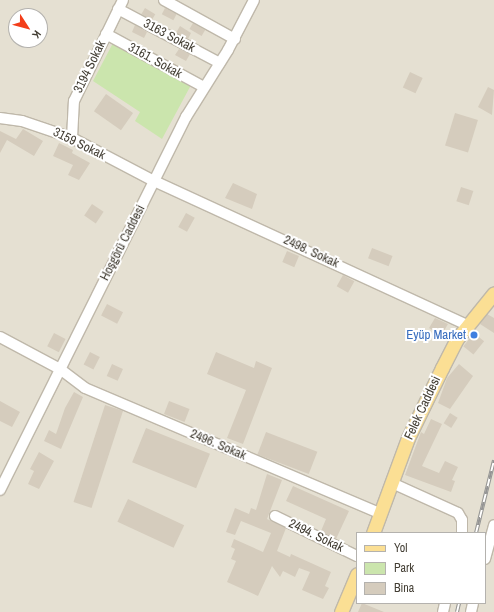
<!DOCTYPE html>
<html>
<head>
<meta charset="utf-8">
<style>
  body { margin:0 }
  #map { position:relative; width:494px; height:612px; overflow:hidden; background:#f1eee4; font-family:"Archivo Narrow",sans-serif }
  div>[style] { position:absolute }
  [style*='--x'] { left:calc(var(--x)*1px); top:calc(var(--y)*1px); width:calc(var(--w)*1px); rotate:calc(var(--a)*1deg) }
  .residential>* { inset:0; background:#e5e0d2 }
  .green>* { inset:0; background:#cbe5ad }
  .building>* { inset:0; background:#d5ccbd; transform-origin:0 0 }
  .roads { filter:drop-shadow(1px 0 #bfb8aa) drop-shadow(-1px 0 #bfb8aa) drop-shadow(0 1px #bfb8aa) drop-shadow(0 -1px #bfb8aa) }
  .minor>* { height:10px; margin:-5px; padding:0 5px; transform-origin:5px; border-radius:5px; background:#fff }
  .major>* { height:13px; margin:-6.5px; padding:0 6.5px; transform-origin:6.5px; border-radius:6.5px; background:#fbdf94 }
  .rail>* { height:4px; margin-top:-2px; transform-origin:0; background:repeating-linear-gradient(90deg,#fff 0 8px,#949494 0 16px); box-sizing:border-box; border-block:1px solid #949494 }
  .dots>* { width:11px; height:11px; translate:-50% -50%; box-sizing:border-box; border:2px solid #fff; border-radius:50% }
  span { translate:-50% -50%; white-space:nowrap; text-align:center; line-height:1.15; -webkit-text-stroke:4px #fff; paint-order:stroke }
  .street-label { font-size:13px; color:#433e34 }
  .shop-label { font-size:13px; color:#366cbe }
  .right { translate:-100% -50%; text-align:right }
  .legend { position:absolute; left:356px; top:532px; width:130px; height:72px; box-sizing:border-box; background:#fff; border:1px solid #b4b2ae; margin:0; padding:5px 7px; list-style:none; font-size:12px; color:#433e34 }
  .legend li { display:flex; align-items:center; gap:8px; height:20px }
  .legend b { width:20px; border:1px solid #b4b2ae }
  .north { position:absolute; left:8px; top:8px; width:40px; height:40px; box-sizing:border-box; background:#fff; border:1px solid #b4b2ae; border-radius:50%; rotate:126deg; font-size:11px; font-weight:700; line-height:16px; text-align:center; color:#433e34 }
  .north::after { content:''; display:block; margin:auto; width:14px; height:18px; background:#f33e1a; clip-path:polygon(50% 0,100% 100%,50% 72%,0 100%) }
</style>
</head>
<body>
<div id="map">
  <div class="residential">
    <div style="clip-path:polygon(evenodd,0 0,494px 0,494px 612px,0 612px,0 0,16px 16px,40px 16px,40px 40px,16px 40px,16px 16px,0 0,357px 533px,485px 533px,485px 603px,357px 603px,357px 533px)"></div>
  </div>
  <div class="green">
    <div style="clip-path:polygon(113px 43px,191px 85px,162px 139px,135px 121px,140px 112px,93px 81px)"></div>
  </div>
  <div class="building">
    <div style="left:145px;top:8px;width:12px;height:7px;rotate:31deg"></div>
    <div style="left:165px;top:8px;width:13px;height:7px;rotate:27deg"></div>
    <div style="left:193px;top:23px;width:14px;height:7px;rotate:30deg"></div>
    <div style="clip-path:polygon(135px 25px,147px 32px,144px 38px,132px 32px)"></div>
    <div style="clip-path:polygon(180px 26px,191px 33px,188px 39px,176px 33px)"></div>
    <div style="clip-path:polygon(179px 49px,190px 54px,186px 61px,175px 55px)"></div>
    <div style="left:410px;top:72px;width:14px;height:17px;rotate:25deg"></div>
    <div style="clip-path:polygon(488px 87px,494px 90px,492px 115px,478px 107px)"></div>
    <div style="left:106px;top:94px;width:33px;height:21px;rotate:35deg"></div>
    <div style="left:455px;top:113px;width:24px;height:34px;rotate:17deg"></div>
    <div style="clip-path:polygon(23px 129px,43px 141px,34px 156px,7px 140px,0 153px,0 131px,16px 139px)"></div>
    <div style="clip-path:polygon(59px 143px,73px 150px,72px 153px,90px 163px,79px 180px,68px 175px,73px 165px,53px 156px)"></div>
    <div style="clip-path:polygon(233px 183px,257px 194px,252px 209px,225px 198px)"></div>
    <div style="left:461px;top:187px;width:13px;height:15px;rotate:18deg"></div>
    <div style="left:92px;top:204px;width:14px;height:14px;rotate:34deg"></div>
    <div style="left:186px;top:213px;width:10px;height:16px;rotate:29deg"></div>
    <div style="left:372px;top:248px;width:22px;height:11px;rotate:21deg"></div>
    <div style="left:287px;top:251px;width:13px;height:12px;rotate:23deg"></div>
    <div style="left:343px;top:275px;width:13px;height:13px;rotate:29deg"></div>
    <div style="left:107px;top:304px;width:18px;height:13px;rotate:27deg"></div>
    <div style="clip-path:polygon(487px 314px,494px 318px,494px 333px,480px 324px)"></div>
    <div style="clip-path:polygon(435px 318px,448px 324px,441px 336px,429px 328px)"></div>
    <div style="left:54px;top:333px;width:13px;height:15px;rotate:27deg"></div>
    <div style="left:474px;top:333px;width:13px;height:17px;rotate:39deg"></div>
    <div style="left:90px;top:352px;width:11px;height:14px;rotate:27deg"></div>
    <div style="clip-path:polygon(216px 352px,254px 368px,256px 361px,272px 368px,243px 444px,227px 438px,246px 390px,207px 374px)"></div>
    <div style="left:112px;top:364px;width:12px;height:13px;rotate:24deg"></div>
    <div style="clip-path:polygon(459px 364px,473px 376px,450px 409px,438px 403px,447px 378px)"></div>
    <div style="clip-path:polygon(74px 392px,83px 397px,61px 449px,44px 441px,49px 430px,56px 434px,65px 408px)"></div>
    <div style="clip-path:polygon(0 401px,20px 412px,12px 427px,0 421px)"></div>
    <div style="left:169px;top:401px;width:22px;height:14px;rotate:21deg"></div>
    <div style="left:105px;top:405px;width:19px;height:102px;rotate:18deg"></div>
    <div style="left:450px;top:413px;width:9px;height:12px;rotate:32deg"></div>
    <div style="clip-path:polygon(431px 419px,442px 424px,422px 466px,439px 473px,445px 461px,458px 467px,452px 480px,455px 481px,451px 492px,405px 475px,421px 432px,424px 434px)"></div>
    <div style="left:146px;top:428px;width:69px;height:37px;rotate:22deg"></div>
    <div style="left:266px;top:432px;width:55px;height:24px;rotate:21deg"></div>
    <div style="clip-path:polygon(39px 452px,54px 461px,39px 489px,28px 484px,34px 471px,30px 469px)"></div>
    <div style="clip-path:polygon(267px 474px,282px 480px,267px 519px,286px 528px,277px 551px,290px 557px,291px 554px,331px 572px,325px 586px,329px 588px,323px 599px,302px 590px,310px 572px,299px 568px,295px 577px,283px 571px,280px 577px,272px 566px,258px 596px,227px 582px,236px 561px,231px 559px,235px 549px,231px 547px,234px 539px,263px 552px,271px 533px,241px 521px,235px 535px,226px 532px,235px 508px,249px 514px,251px 508px,256px 510px)"></div>
    <div style="clip-path:polygon(293px 486px,349px 511px,336px 539px,321px 531px,326px 519px,286px 501px)"></div>
    <div style="left:128px;top:499px;width:62px;height:25px;rotate:25deg"></div>
    <div style="clip-path:polygon(362px 603px,384px 612px,358px 612px)"></div>
  </div>
  <div class="roads">
    <div class="minor">
      <div style="--x:164;--y:0;--w:81;--a:28.8"></div>
      <div style="--x:118;--y:9;--w:115;--a:27.9"></div>
      <div style="--x:106;--y:34;--w:111;--a:28.4"></div>
      <div style="--x:0;--y:118;--w:22;--a:8"></div>
      <div style="--x:22;--y:121;--w:53;--a:18.8"></div>
      <div style="--x:72;--y:138;--w:93;--a:27.7"></div>
      <div style="--x:154;--y:181;--w:345;--a:24.7"></div>
      <div style="--x:72;--y:138;--w:37;--a:-87"></div>
      <div style="--x:74;--y:101;--w:112;--a:-64.1"></div>
      <div style="--x:0;--y:337;--w:68;--a:28.1"></div>
      <div style="--x:60;--y:369;--w:31;--a:37"></div>
      <div style="--x:85;--y:388;--w:320;--a:23"></div>
      <div style="--x:392;--y:483;--w:72;--a:24.4"></div>
      <div style="--x:458;--y:513;--w:8;--a:60"></div>
      <div style="--x:462;--y:520;--w:13;--a:90"></div>
      <div style="--x:0;--y:490;--w:417;--a:-63.5"></div>
      <div style="--x:186;--y:117;--w:79;--a:-57.9"></div>
      <div style="--x:228;--y:50;--w:56;--a:-62.5"></div>
      <div style="--x:275;--y:516;--w:91;--a:26"></div>
      <div style="--x:485;--y:559;--w:35;--a:-75"></div>
      <div style="--x:443;--y:612;--w:9;--a:-77"></div>
      <div style="--x:471;--y:612;--w:9;--a:-77"></div>
    </div>
    <div class="major">
      <div style="--x:373;--y:533;--w:101;--a:-69.8"></div>
      <div style="--x:408;--y:438;--w:78;--a:-64.1"></div>
      <div style="--x:442;--y:368;--w:31;--a:-63"></div>
      <div style="--x:456;--y:340;--w:60;--a:-51"></div>
      <div style="--x:341;--y:612;--w:41;--a:-67.2"></div>
    </div>
  </div>
  <div class="rail">
    <div style="--x:476;--y:533;--w:75;--a:-76.1"></div>
    <div style="--x:457;--y:612;--w:9;--a:-77"></div>
  </div>
  <div class="dots">
    <div style="left:474px;top:335px;background:#3f7fe0"></div>
  </div>
  <div class="street-label">
    <span style="left:169px;top:36px;rotate:28deg">3163 Sokak</span>
    <span style="left:155px;top:61px;rotate:29deg">3161. Sokak</span>
    <span style="left:90px;top:67px;rotate:-64deg">3194 Sokak</span>
    <span style="left:79px;top:144px;rotate:26deg">3159 Sokak</span>
    <span style="left:123px;top:243px;rotate:-63deg">Hoşgörü Caddesi</span>
    <span style="left:311px;top:252px;rotate:25deg">2498. Sokak</span>
    <span style="left:423px;top:408px;rotate:-65deg">Felek Caddesi</span>
    <span style="left:218px;top:445px;rotate:23deg">2496. Sokak</span>
    <span style="left:316px;top:536px;rotate:26deg">2494. Sokak</span>
  </div>
  <div class="shop-label">
    <span class="right" style="left:466px;top:335px">Eyüp Market</span>
  </div>
  <ul class="legend">
  <li><b style="height:5px;background:#fbdf94"></b>Yol</li>
  <li><b style="height:11px;background:#cbe5ad"></b>Park</li>
  <li><b style="height:11px;background:#d5ccbd"></b>Bina</li>
  </ul>
  <div class="north">K</div>
</div>
</body>
</html>
